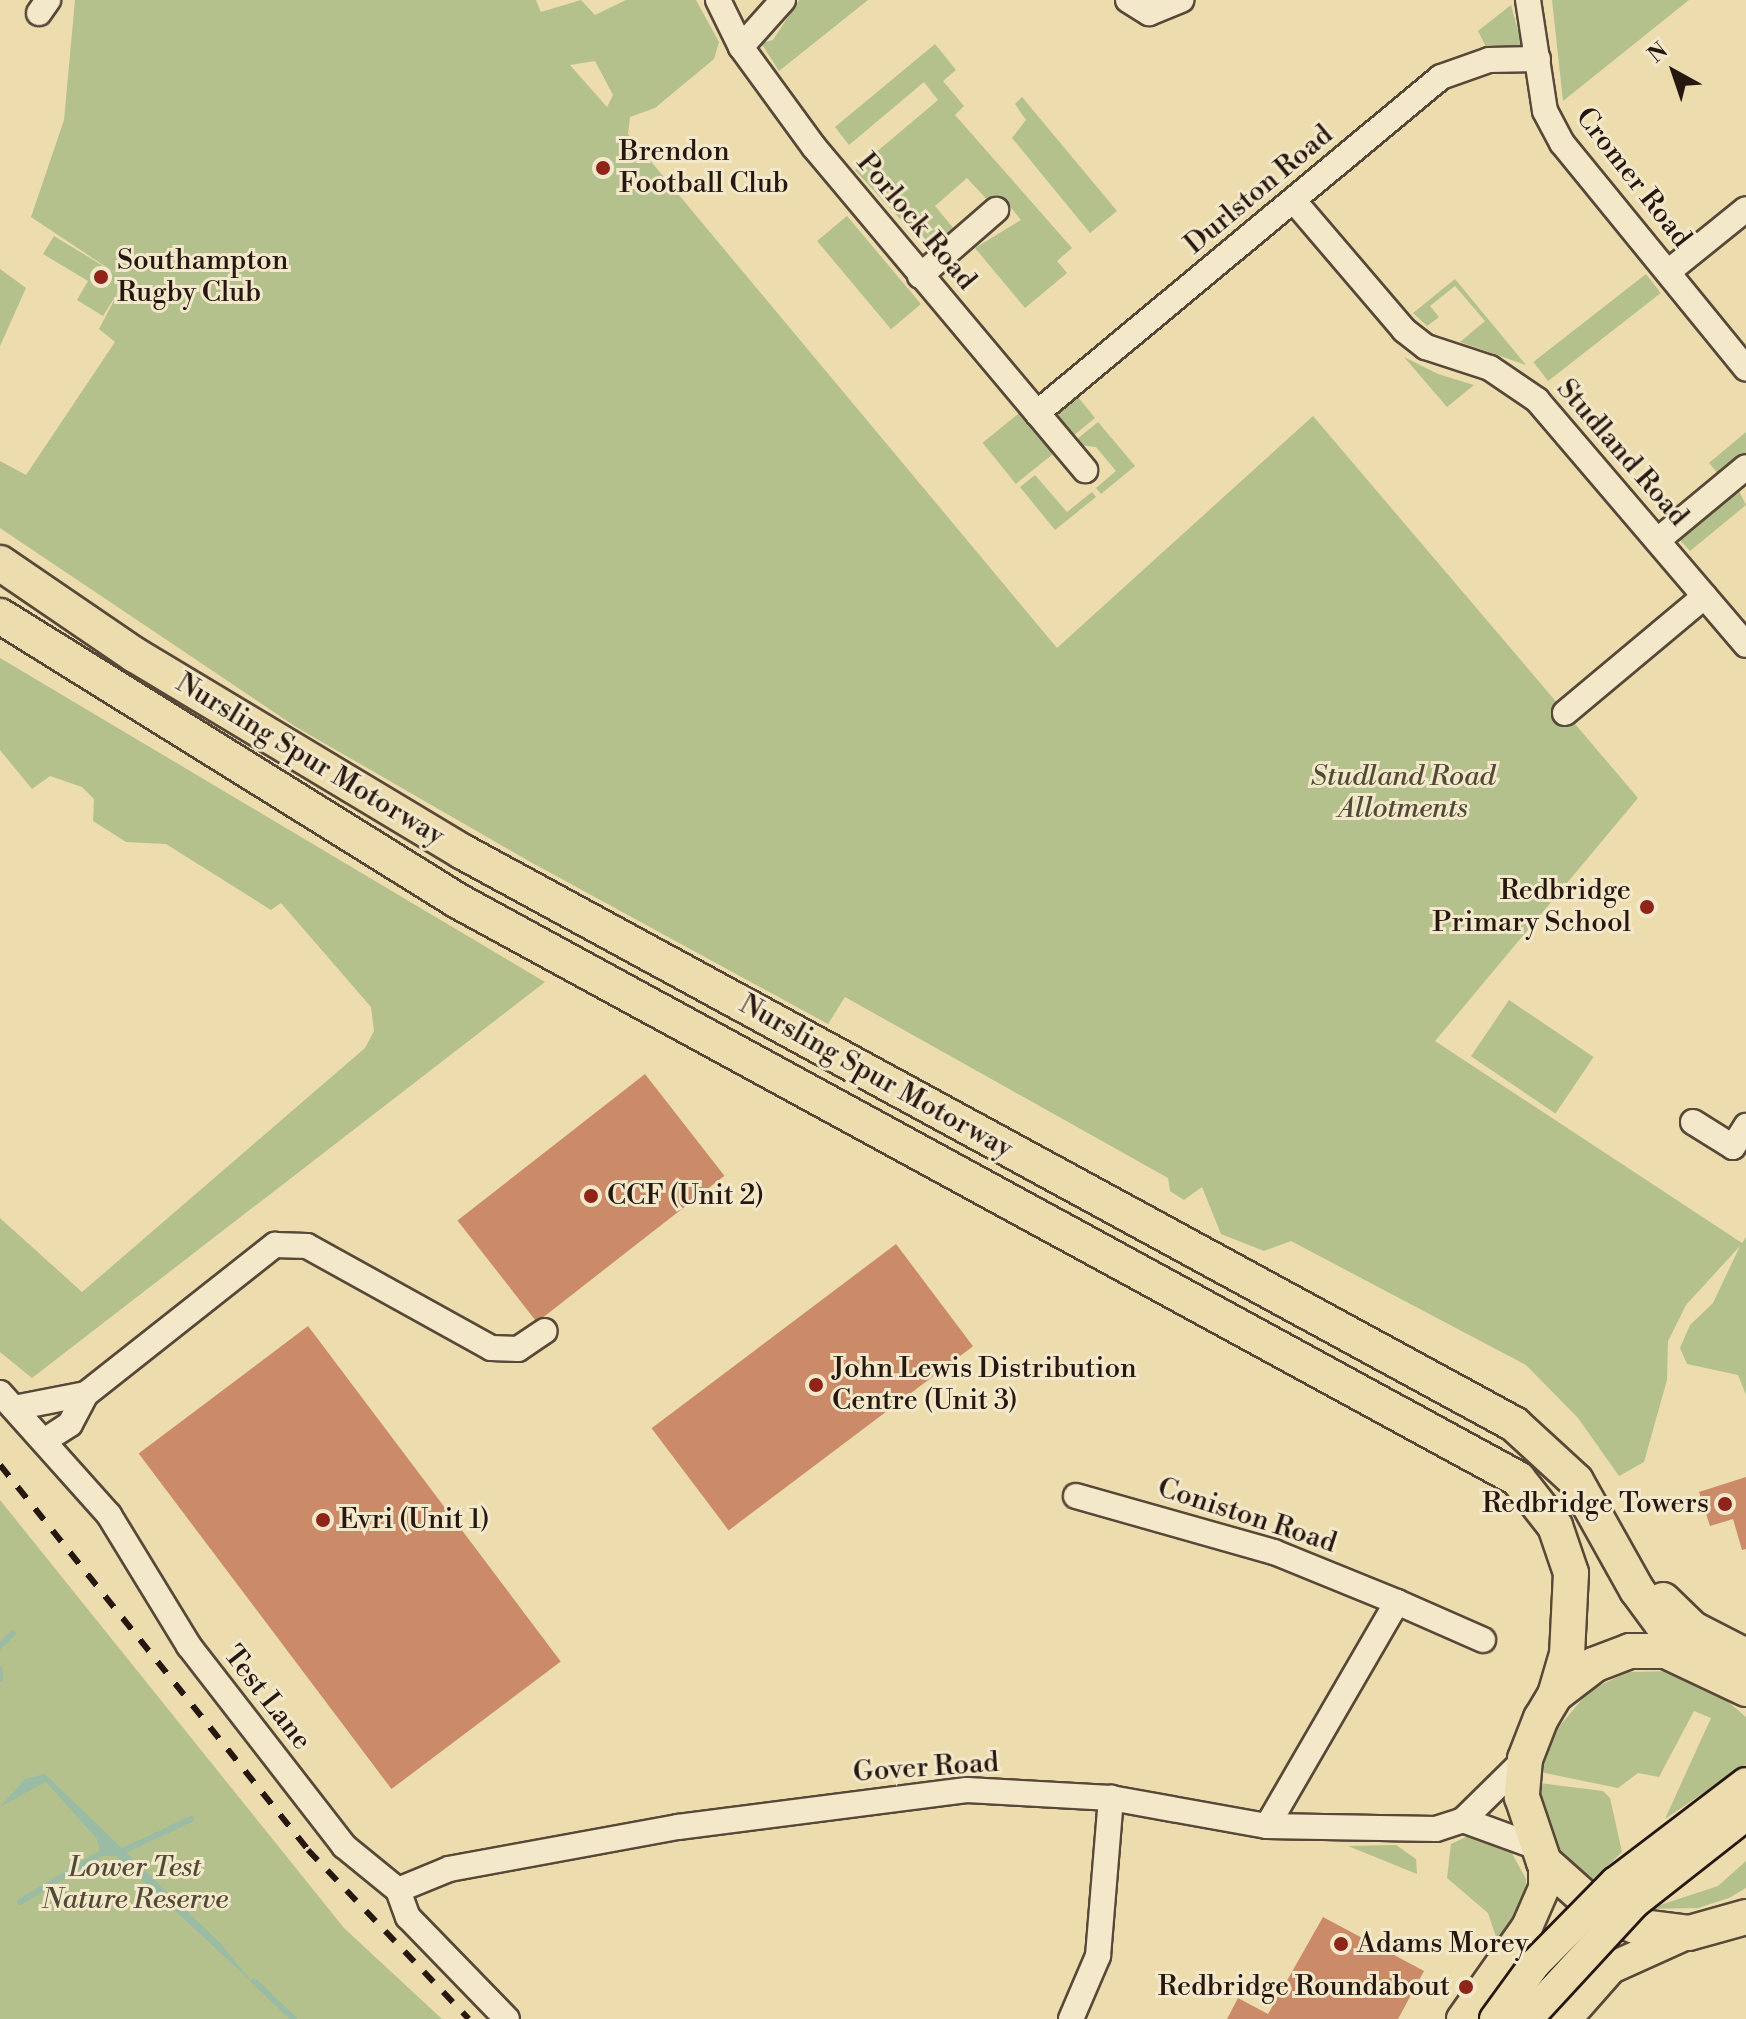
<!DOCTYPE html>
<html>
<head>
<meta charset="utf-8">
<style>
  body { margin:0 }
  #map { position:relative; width:1746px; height:2019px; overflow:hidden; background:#ecdcae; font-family:"Libre Bodoni",serif }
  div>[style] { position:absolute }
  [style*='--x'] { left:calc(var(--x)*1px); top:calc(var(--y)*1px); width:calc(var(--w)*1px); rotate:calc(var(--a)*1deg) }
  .green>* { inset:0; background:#b4c18d; transform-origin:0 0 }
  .water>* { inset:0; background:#9abca5 }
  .stream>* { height:6px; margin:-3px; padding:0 3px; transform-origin:3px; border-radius:3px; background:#9abca5 }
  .building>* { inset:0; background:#cc8b68; transform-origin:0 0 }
  .roads { filter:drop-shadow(2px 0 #584838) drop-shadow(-2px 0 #584838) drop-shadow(0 2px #584838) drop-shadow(0 -2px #584838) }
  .minor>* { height:24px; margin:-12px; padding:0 12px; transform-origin:12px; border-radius:12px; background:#f3e8ca }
  .major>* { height:30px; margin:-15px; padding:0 15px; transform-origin:15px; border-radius:15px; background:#ecdcae }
  .highway>* { height:34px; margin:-17px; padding:0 17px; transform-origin:17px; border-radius:17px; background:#ecdcae }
  .rail>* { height:6px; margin-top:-3px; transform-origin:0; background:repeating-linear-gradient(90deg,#261710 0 14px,transparent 0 28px) }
  .bridges { filter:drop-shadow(2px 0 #261710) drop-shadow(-2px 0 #261710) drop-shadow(0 2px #261710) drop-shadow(0 -2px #261710) }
  .major-bridge>* { height:30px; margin:-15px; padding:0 15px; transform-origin:15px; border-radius:15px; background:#ecdcae }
  .dots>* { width:22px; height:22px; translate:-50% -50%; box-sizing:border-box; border:4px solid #f3e8ca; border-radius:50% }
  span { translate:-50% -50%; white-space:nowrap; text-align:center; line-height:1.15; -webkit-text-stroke:6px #f3e8ca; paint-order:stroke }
  .poi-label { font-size:28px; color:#261710 }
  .left { translate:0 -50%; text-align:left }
  .right { translate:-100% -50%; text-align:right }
  .street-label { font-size:28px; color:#261710 }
  .park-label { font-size:28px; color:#514a36; font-style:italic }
  .north { position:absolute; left:1634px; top:32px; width:80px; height:80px; -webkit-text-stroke:6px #f3e8ca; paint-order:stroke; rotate:320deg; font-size:22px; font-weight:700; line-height:32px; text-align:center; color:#261710 }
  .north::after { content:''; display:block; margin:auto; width:28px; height:36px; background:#261710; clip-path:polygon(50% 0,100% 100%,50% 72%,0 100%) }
</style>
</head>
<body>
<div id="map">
  <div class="green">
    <div style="clip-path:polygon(evenodd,75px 0,536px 0,541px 12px,581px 0,595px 15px,626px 0,696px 0,719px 42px,714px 59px,655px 108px,630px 117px,628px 134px,1057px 648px,1313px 416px,1638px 798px,1435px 1041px,1742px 1243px,1746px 1237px,1746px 1395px,1738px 1375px,1687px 1364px,1680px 1348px,1690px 1325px,1713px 1303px,1740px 1246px,1686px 1305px,1668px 1341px,1667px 1380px,1644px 1462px,1619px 1476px,1578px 1418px,1526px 1365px,1291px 1241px,1264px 1251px,1221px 1234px,1202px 1187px,1184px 1200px,1170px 1191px,1168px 1178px,845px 997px,828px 1024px,527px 860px,296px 727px,0 528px,0 461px,26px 475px,115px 342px,99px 329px,120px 289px,103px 316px,77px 300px,88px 281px,43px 254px,54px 236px,118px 275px,31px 217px,64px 120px,75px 0,595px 61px,613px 95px,607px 107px,570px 65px,595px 61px)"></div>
    <div style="clip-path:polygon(799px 0,868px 0,779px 71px,761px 43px,773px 40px)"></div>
    <div style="clip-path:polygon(1552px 0,1689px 0,1563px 101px)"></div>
    <div style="clip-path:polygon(1511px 5px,1523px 50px,1489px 53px,1478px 31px)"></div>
    <div style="clip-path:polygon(935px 44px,956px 70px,943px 81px,964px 106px,955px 115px,1072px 248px,1057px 261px,1067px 273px,1025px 308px,975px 248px,1021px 220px,1003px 198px,993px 206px,967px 178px,935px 206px,959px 235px,935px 257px,855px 170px,938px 100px,924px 82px,849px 145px,835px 127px)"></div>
    <div style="clip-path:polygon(1022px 97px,1117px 211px,1090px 233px,1012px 138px,1026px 120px,1015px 104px)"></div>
    <div style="left:847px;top:216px;width:115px;height:39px;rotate:50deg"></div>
    <div style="clip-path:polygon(0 269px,26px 288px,0 346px)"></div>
    <div style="left:1646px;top:274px;width:24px;height:143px;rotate:52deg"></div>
    <div style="clip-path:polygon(1455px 279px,1526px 365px,1460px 342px,1485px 321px,1455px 286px,1430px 306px,1439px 317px,1427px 326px,1413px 313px)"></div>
    <div style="clip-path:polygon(1404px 357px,1438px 374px,1474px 385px,1447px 407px)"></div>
    <div style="clip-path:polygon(1074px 392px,1095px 418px,1068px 440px,1053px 423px,1053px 410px)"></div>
    <div style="left:1023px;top:410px;width:53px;height:52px;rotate:51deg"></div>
    <div style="clip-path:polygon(1098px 422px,1135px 466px,1101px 494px,1096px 488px,1116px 471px,1096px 447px,1071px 444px)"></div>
    <div style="clip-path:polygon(1746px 432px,1746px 458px,1722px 478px,1709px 463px)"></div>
    <div style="clip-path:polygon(1035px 475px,1067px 512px,1092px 492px,1096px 497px,1055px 530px,1020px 487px)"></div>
    <div style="clip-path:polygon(1737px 487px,1746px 505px,1690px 551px,1678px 538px)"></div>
    <div style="clip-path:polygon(0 658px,545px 982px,32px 1378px,0 1352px,0 1218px,82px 1292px,365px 1048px,374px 1031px,371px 1007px,281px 903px,271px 910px,166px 844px,126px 842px,93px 821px,94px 799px,82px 787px,50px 776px,32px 789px,0 750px)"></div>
    <div style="left:1509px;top:1000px;width:102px;height:68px;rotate:34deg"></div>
    <div style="clip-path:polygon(0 1500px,344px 1928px,442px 2019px,0 2019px)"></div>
    <div style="clip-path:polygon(1672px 1671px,1708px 1685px,1746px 1717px,1746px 1764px,1665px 1819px,1711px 1718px,1694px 1711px,1659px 1777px,1638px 1773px,1618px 1788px,1540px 1772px,1552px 1735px,1590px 1690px,1628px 1672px)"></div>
    <div style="clip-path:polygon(1539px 1783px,1603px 1791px,1610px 1798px,1622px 1852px,1590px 1884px,1558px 1856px,1539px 1810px)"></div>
    <div style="clip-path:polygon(1470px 1835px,1509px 1848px,1526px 1879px,1525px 1899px,1498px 1943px,1488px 1913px,1447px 1878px,1451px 1844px)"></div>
    <div style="clip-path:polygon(1396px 1845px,1416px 1859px,1417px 1874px,1348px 1846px)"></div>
    <div style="clip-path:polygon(1746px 1861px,1746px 1888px,1729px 1898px,1698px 1908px,1648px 1909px,1718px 1886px)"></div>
  </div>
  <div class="water">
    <div style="clip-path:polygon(45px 1774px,221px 1944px,253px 1983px,116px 1856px,101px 1856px,97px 1839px,46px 1782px,0 1807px,25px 1779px)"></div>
  </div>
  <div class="stream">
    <div style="--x:0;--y:1646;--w:18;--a:-45"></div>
    <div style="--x:0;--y:1669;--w:10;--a:90"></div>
    <div style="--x:121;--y:1852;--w:77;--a:-25.2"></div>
    <div style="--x:20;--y:1902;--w:93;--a:-31"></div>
    <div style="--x:254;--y:1981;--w:55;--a:43.5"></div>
  </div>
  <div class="building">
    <div style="left:645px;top:1074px;width:129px;height:238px;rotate:52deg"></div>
    <div style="left:896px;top:1244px;width:128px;height:306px;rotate:53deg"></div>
    <div style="left:308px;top:1326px;width:420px;height:212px;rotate:53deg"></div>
    <div style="clip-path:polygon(1746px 1477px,1746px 1549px,1742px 1550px,1733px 1519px,1710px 1526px,1699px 1492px)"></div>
    <div style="clip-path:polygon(1323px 1917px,1424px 1971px,1398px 2019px,1227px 2019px,1238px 1998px,1268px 2014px)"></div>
  </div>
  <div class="roads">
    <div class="minor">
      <div style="--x:718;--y:0;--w:52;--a:63.9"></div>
      <div style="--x:741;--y:47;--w:124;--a:53.9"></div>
      <div style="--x:814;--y:147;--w:422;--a:50"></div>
      <div style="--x:1128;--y:0;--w:25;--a:32"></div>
      <div style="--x:1149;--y:13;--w:35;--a:-22"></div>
      <div style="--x:1528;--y:0;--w:112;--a:81.3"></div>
      <div style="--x:1545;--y:111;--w:36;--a:62"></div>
      <div style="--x:1562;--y:143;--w:291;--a:50.8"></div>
      <div style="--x:39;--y:13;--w:16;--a:-55"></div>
      <div style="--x:741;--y:47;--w:63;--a:-48.2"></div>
      <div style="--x:1294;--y:201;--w:170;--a:49.5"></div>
      <div style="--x:1404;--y:330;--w:28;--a:38"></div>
      <div style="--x:1426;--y:347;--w:67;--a:18.2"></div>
      <div style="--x:1490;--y:368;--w:57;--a:34.2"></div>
      <div style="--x:1537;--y:400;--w:322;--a:49.5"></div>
      <div style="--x:1668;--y:272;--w:100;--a:-38.9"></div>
      <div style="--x:920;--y:276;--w:101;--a:-41"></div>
      <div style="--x:1037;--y:413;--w:525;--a:-39.75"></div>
      <div style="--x:1441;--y:77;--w:51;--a:-19.5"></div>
      <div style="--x:1489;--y:60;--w:49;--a:-1.2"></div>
      <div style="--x:1658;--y:540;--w:114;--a:-39.7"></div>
      <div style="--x:1565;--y:713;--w:182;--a:-39.9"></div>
      <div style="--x:1693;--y:1122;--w:47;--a:32"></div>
      <div style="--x:1733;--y:1147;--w:25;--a:-58"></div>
      <div style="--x:0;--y:1393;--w:164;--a:48.2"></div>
      <div style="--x:109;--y:1515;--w:153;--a:58.6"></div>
      <div style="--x:189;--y:1646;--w:253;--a:52.2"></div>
      <div style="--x:344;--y:1846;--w:70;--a:39.2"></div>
      <div style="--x:398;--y:1890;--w:29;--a:70"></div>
      <div style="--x:408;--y:1917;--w:142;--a:45.9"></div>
      <div style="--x:14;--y:1408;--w:73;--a:-11"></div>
      <div style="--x:44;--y:1441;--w:31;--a:-33"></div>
      <div style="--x:70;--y:1424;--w:34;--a:-62"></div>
      <div style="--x:86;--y:1394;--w:241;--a:-38.3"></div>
      <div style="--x:275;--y:1245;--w:32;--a:2"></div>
      <div style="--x:307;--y:1246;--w:210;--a:29"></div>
      <div style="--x:491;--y:1348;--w:27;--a:2"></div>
      <div style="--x:518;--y:1349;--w:32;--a:-34"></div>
      <div style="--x:1076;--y:1496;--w:206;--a:15.8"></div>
      <div style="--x:1274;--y:1552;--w:133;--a:22.1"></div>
      <div style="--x:1397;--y:1602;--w:259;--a:120.1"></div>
      <div style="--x:1397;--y:1602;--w:94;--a:23.8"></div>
      <div style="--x:1463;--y:1820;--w:76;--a:20.1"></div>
      <div style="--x:398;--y:1890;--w:55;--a:-22.4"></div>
      <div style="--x:449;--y:1869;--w:233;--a:-10.4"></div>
      <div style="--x:678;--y:1827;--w:291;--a:-7.3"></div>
      <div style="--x:967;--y:1790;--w:144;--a:3.2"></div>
      <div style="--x:1111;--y:1798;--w:158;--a:10.2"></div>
      <div style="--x:1267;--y:1826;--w:169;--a:1"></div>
      <div style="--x:1436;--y:1829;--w:28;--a:-18"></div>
      <div style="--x:1463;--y:1820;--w:87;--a:-44.5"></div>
      <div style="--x:1071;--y:2019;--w:69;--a:-66.8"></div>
      <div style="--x:1098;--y:1956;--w:159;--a:-85.3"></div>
    </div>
    <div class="major">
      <div style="--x:1462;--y:2019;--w:113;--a:-54.8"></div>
      <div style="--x:1527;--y:1927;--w:43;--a:-66.4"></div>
      <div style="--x:1544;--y:1888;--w:26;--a:-90"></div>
      <div style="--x:1566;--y:2019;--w:68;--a:-48.6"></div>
      <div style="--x:1611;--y:1968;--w:85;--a:-24.2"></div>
    </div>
    <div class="highway">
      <div style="--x:0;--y:563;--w:163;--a:34.3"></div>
      <div style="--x:135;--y:655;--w:383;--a:31"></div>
      <div style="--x:463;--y:852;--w:1197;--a:28.56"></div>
      <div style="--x:1514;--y:1424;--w:84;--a:42.6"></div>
      <div style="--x:1576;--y:1481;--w:125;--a:60.8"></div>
      <div style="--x:1637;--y:1590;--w:79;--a:53.7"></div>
      <div style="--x:0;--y:616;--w:539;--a:31.89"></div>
      <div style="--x:458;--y:901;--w:1207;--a:28.6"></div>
      <div style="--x:1518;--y:1479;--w:60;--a:51.8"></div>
      <div style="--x:1555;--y:1526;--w:50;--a:71.2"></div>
      <div style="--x:1571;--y:1573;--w:81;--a:92.8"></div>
      <div style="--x:1567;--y:1654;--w:43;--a:106.3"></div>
      <div style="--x:1663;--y:1600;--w:42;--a:44"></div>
      <div style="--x:1693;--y:1629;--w:59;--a:27"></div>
      <div style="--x:1746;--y:1689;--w:89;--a:-154.6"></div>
      <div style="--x:1666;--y:1651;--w:36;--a:180"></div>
      <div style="--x:1630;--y:1651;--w:39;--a:159"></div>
      <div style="--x:1594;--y:1665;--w:49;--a:142.4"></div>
      <div style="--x:1555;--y:1695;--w:27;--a:121"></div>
      <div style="--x:1541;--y:1718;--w:44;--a:111.3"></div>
      <div style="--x:1525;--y:1759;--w:38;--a:95"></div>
      <div style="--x:1522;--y:1797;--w:69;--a:71.3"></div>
      <div style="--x:1544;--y:1862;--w:71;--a:41.6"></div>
      <div style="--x:1597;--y:1909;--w:42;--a:24.1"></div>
      <div style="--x:1635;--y:1926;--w:54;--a:7.4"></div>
      <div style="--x:1689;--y:1933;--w:59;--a:-15.7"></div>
    </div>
  </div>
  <div class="rail">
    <div style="--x:0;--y:1465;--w:493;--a:51.3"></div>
    <div style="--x:308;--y:1850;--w:233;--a:46.4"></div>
  </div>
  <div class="bridges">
    <div class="major-bridge">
      <div style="--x:1495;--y:2019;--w:68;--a:-54"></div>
      <div style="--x:1535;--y:1964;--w:115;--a:-45.4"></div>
      <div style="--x:1616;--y:1882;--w:163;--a:-37.3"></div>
      <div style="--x:1527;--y:2019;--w:158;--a:-47.3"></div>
      <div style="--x:1634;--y:1903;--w:142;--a:-38.2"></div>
    </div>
  </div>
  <div class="dots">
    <div style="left:603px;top:168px;background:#8f2418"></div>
    <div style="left:101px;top:277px;background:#8f2418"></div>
    <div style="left:1647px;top:907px;background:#8f2418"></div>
    <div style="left:591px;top:1196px;background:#8f2418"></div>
    <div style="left:816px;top:1385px;background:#8f2418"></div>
    <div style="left:1725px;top:1504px;background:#8f2418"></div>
    <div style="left:323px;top:1520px;background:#8f2418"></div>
    <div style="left:1341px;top:1944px;background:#8f2418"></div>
    <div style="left:1466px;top:1987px;background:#8f2418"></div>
  </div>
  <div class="poi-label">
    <span class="left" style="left:619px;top:168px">Brendon<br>Football Club</span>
    <span class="left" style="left:117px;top:277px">Southampton<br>Rugby Club</span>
    <span class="right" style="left:1631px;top:907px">Redbridge<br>Primary School</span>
    <span class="left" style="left:607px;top:1196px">CCF (Unit 2)</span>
    <span class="left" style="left:832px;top:1385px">John Lewis Distribution<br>Centre (Unit 3)</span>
    <span class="right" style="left:1709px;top:1504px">Redbridge Towers</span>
    <span class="left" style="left:339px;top:1520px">Evri (Unit 1)</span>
    <span class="left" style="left:1357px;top:1944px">Adams Morey</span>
    <span class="right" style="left:1450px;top:1987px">Redbridge Roundabout</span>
  </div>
  <div class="street-label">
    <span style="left:1633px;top:178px;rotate:52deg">Cromer Road</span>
    <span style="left:1259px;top:190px;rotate:-40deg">Durlston Road</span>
    <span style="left:916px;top:222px;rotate:50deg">Porlock Road</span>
    <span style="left:1622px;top:453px;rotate:49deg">Studland Road</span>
    <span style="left:310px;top:760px;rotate:31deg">Nursling Spur Motorway</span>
    <span style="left:876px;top:1077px;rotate:29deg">Nursling Spur Motorway</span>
    <span style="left:1247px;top:1516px;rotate:18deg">Coniston Road</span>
    <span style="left:267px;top:1698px;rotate:52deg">Test Lane</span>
    <span style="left:926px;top:1768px;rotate:-4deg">Gover Road</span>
  </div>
  <div class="park-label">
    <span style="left:1403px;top:793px">Studland Road<br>Allotments</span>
    <span style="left:135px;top:1884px">Lower Test<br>Nature Reserve</span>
  </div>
  <div class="north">N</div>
</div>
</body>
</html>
